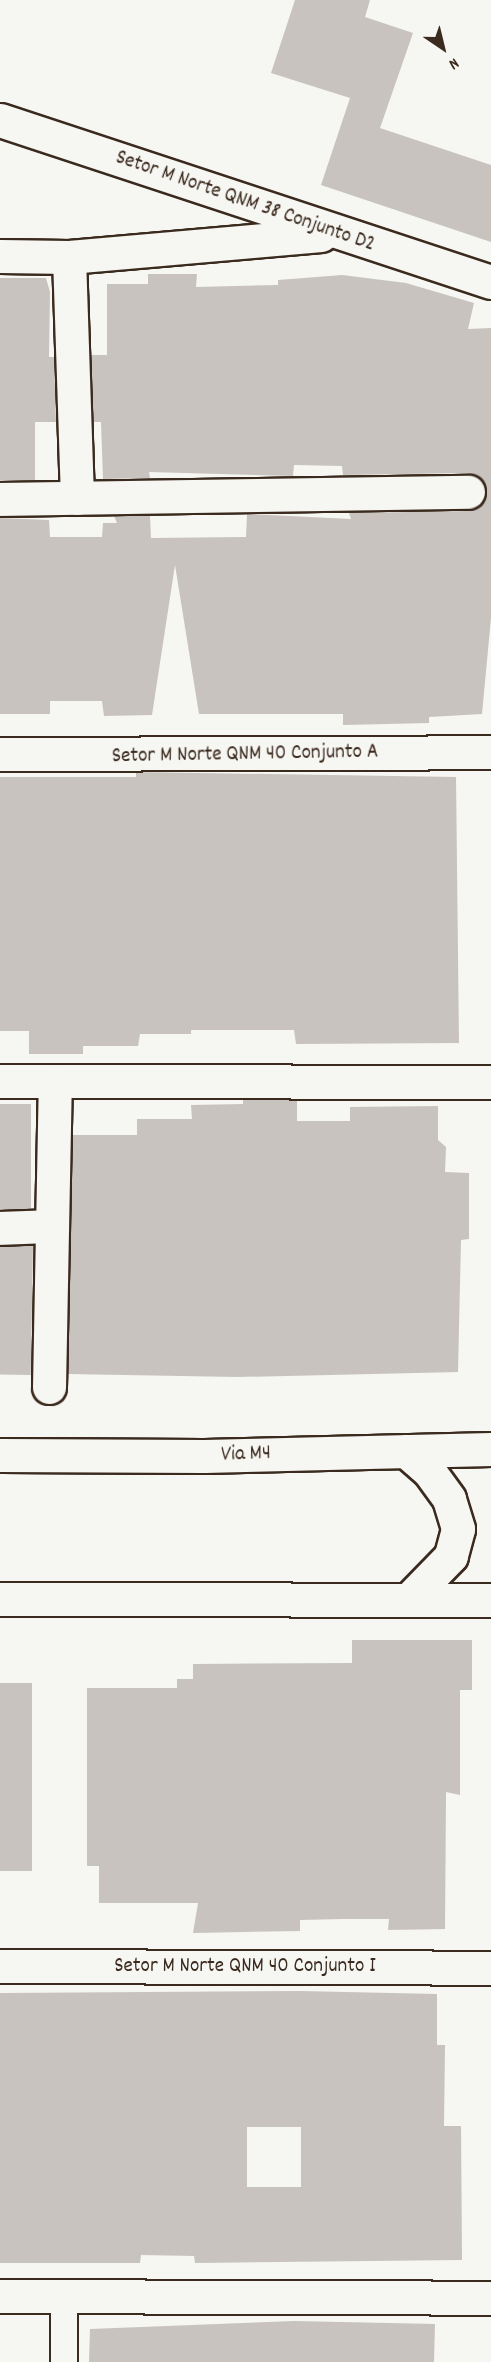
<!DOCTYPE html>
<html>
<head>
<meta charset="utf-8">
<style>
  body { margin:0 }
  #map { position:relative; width:491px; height:2362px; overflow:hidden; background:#f6f6f2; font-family:Dekko,sans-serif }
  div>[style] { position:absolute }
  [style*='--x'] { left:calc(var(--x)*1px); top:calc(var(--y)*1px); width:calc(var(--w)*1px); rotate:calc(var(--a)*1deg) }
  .building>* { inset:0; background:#c8c3be; transform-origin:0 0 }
  .roads { filter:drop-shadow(2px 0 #3b2a1e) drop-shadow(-2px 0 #3b2a1e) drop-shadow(0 2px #3b2a1e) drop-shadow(0 -2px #3b2a1e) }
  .pedestrian>* { height:26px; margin:-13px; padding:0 13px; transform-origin:13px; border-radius:13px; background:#f6f6f2 }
  .minor>* { height:33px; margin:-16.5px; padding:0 16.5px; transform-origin:16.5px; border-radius:16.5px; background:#f6f6f2 }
  .secondary>* { height:33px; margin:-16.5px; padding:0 16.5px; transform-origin:16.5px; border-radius:16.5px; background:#f6f6f2 }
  span { translate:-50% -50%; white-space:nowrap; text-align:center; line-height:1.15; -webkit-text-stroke:6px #f6f6f2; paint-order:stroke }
  .street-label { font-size:21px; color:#3b2a1e }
  .north { position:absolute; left:413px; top:18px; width:60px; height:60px; -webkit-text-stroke:4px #f6f6f2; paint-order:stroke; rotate:145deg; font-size:16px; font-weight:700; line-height:24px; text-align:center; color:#3b2a1e }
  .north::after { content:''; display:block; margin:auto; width:21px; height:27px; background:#3b2a1e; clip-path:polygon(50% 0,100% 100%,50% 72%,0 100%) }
</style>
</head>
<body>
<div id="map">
  <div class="building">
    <div style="clip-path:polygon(295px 0,370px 0,365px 17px,413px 33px,380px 128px,491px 165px,491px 242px,321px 185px,350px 98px,271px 73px)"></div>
    <div style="clip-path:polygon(148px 274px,197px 274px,196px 287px,278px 285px,278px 280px,342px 275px,406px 283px,474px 303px,468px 329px,491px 328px,491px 618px,482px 714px,429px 717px,429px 723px,343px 725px,343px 714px,199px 714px,175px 565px,152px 715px,104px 716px,102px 701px,50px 701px,50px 714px,0 714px,0 518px,49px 520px,50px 537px,102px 537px,103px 523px,117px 523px,114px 516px,150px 516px,151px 538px,246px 537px,247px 514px,351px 519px,349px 513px,468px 511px,485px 501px,484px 482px,468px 473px,343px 475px,342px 466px,294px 465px,293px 476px,149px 472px,150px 478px,103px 479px,101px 422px,93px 422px,91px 355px,107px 355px,107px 284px,148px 284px)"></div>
    <div style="clip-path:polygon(0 278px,46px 278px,50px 292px,49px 357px,54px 357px,56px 422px,35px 422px,35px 480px,0 480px)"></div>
    <div style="clip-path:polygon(136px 772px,456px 777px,459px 1043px,296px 1044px,294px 1030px,191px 1030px,191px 1034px,140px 1034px,138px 1046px,83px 1046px,83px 1054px,29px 1054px,29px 1031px,0 1031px,0 777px,136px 777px)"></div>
    <div style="clip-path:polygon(243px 1100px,297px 1100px,297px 1121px,350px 1121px,350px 1107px,438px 1106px,438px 1140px,446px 1147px,445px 1172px,469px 1173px,469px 1239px,461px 1240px,458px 1372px,238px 1377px,68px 1374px,73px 1135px,137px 1135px,137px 1119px,192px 1119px,191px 1105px,243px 1104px)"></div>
    <div style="left:0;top:1104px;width:31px;height:105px"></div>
    <div style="left:33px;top:1245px;width:130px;height:33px;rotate:91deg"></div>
    <div style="clip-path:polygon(352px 1640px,472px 1640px,472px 1690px,460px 1690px,460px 1795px,446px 1792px,445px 1929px,388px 1930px,389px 1919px,342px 1919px,300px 1920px,300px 1931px,193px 1933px,198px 1903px,99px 1903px,99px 1866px,87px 1866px,87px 1688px,177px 1688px,177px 1679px,193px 1679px,193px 1664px,352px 1663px)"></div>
    <div style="left:0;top:1683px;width:32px;height:188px"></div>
    <div style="clip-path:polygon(evenodd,300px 1991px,437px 1994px,437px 2045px,445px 2045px,444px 2126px,461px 2126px,462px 2260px,195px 2263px,194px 2256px,141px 2255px,140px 2263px,0 2263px,0 1993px,300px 1991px,247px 2127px,301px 2127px,301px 2187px,247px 2187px,247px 2127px)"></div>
    <div style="clip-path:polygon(294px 2321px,435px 2324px,434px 2362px,89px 2362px,90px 2329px)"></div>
  </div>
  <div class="roads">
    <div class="pedestrian">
      <div style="--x:64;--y:2362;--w:66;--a:-90"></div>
    </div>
    <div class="minor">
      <div style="--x:0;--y:120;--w:517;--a:18.26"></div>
      <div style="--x:0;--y:256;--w:69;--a:0.8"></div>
      <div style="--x:69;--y:257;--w:253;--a:-5"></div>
      <div style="--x:69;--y:257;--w:241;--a:88.1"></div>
      <div style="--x:0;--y:499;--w:468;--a:-0.9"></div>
      <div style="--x:0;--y:754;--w:491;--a:-0.2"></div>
      <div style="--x:0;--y:1081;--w:491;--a:0.1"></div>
      <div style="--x:0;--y:1228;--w:52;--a:-2.2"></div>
      <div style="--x:49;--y:1387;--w:306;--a:-88.9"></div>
      <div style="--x:0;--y:1966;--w:491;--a:0.2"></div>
      <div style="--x:0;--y:2296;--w:491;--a:0.2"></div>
    </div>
    <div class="secondary">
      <div style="--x:406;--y:1451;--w:30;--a:41"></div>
      <div style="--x:429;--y:1471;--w:34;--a:54"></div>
      <div style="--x:449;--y:1499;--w:31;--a:73"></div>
      <div style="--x:458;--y:1529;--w:28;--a:105"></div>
      <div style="--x:451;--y:1556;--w:60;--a:134.3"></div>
      <div style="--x:0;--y:1455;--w:204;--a:0.3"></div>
      <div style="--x:204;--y:1456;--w:287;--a:-1.4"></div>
      <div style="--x:0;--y:1599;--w:491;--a:0.1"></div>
    </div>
  </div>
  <div class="street-label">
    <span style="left:245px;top:202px;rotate:19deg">Setor M Norte QNM 38 Conjunto D2</span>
    <span style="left:245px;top:755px;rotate:-1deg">Setor M Norte QNM 40 Conjunto A</span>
    <span style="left:246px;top:1455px;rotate:-2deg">Via M4</span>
    <span style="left:245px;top:1967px">Setor M Norte QNM 40 Conjunto I</span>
  </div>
  <div class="north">N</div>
</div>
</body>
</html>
